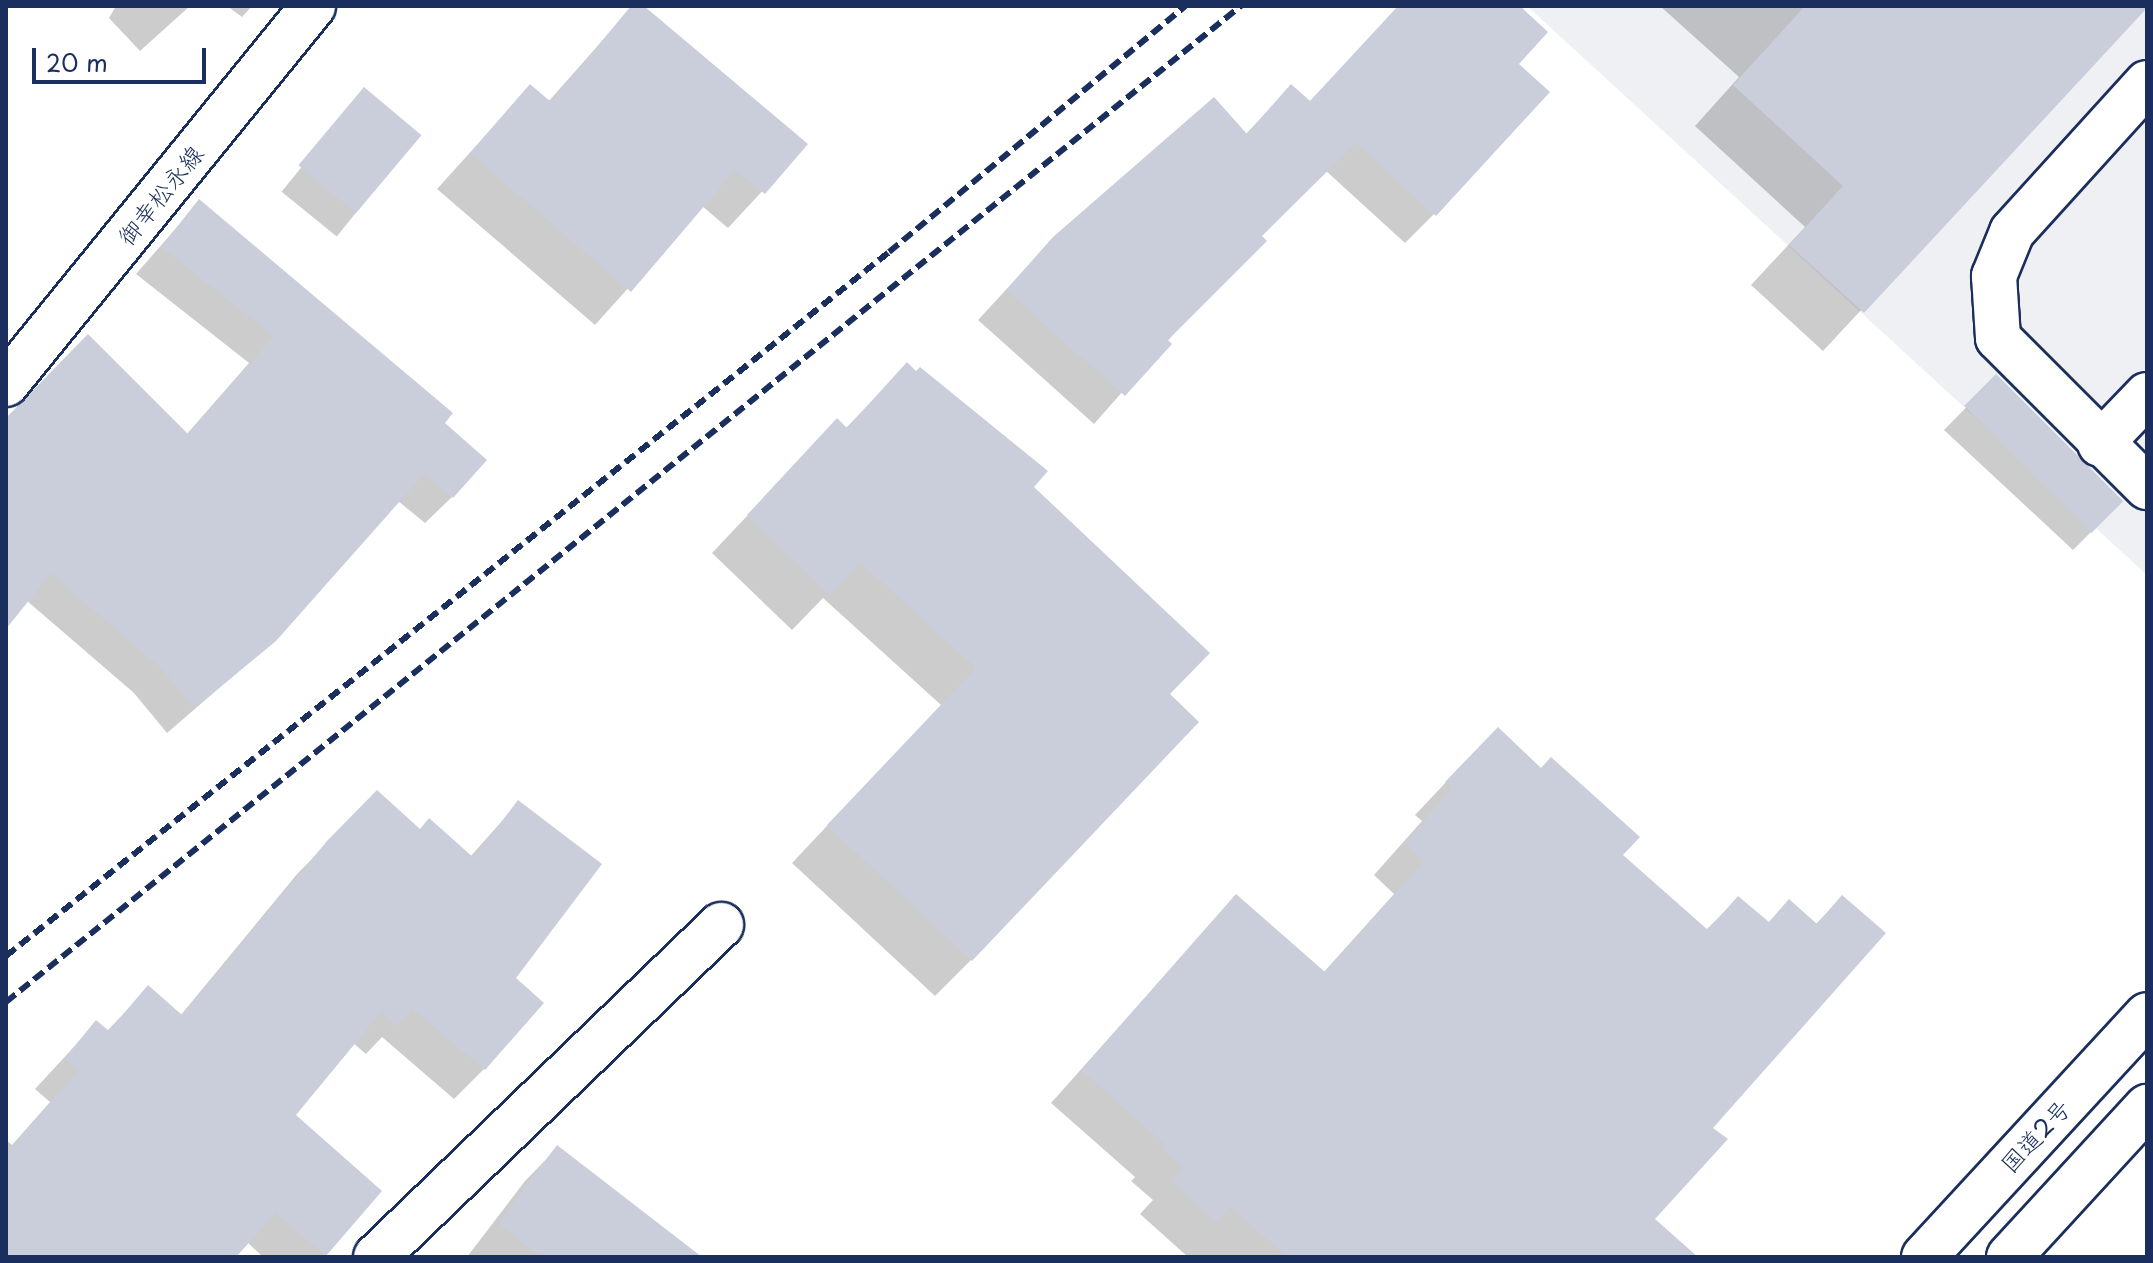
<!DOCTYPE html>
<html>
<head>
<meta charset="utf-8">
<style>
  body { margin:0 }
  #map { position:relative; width:2153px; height:1263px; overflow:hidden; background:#fff; font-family:"Playpen Sans","Klee One",sans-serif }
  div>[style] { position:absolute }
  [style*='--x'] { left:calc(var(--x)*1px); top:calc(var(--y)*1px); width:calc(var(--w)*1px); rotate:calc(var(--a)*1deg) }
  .built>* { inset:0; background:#eff0f4 }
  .shadow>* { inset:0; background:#0003; transform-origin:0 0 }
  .building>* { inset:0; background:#caceda; transform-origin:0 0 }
  .roads { filter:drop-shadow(2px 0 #1b2f5e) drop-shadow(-2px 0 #1b2f5e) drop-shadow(0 2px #1b2f5e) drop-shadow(0 -2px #1b2f5e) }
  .minor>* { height:44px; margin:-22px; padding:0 22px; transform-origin:22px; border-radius:22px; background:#fff }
  .major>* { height:44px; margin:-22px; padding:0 22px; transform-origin:22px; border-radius:22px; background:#fff }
  .highway>* { height:44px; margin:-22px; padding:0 22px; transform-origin:22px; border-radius:22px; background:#fff }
  .rail>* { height:6px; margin-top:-3px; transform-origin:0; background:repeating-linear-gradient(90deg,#1b2f5e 0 12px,transparent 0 18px) }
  span { translate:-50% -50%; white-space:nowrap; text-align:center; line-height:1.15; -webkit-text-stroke:8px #fff; paint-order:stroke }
  .street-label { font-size:24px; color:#1b2f5e }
  .frame { position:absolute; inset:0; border:8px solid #1b2f5e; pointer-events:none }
  .scale { position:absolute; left:32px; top:48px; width:174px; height:36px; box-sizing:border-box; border:4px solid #1b2f5e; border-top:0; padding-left:10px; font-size:24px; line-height:28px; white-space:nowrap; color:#1b2f5e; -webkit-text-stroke:6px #fff; paint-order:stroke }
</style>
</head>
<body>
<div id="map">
  <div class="built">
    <div style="clip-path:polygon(1527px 6px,2147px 6px,2147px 575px)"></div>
  </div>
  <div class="shadow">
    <div style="clip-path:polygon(116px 6px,190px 6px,140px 51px,109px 18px)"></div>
    <div style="clip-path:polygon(227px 6px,252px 6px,242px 17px)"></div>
    <div style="clip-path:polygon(633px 6px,641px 6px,805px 145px,728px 228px,702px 206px,595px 325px,437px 189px,530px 86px,548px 102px)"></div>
    <div style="clip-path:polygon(1399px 6px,1517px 6px,1516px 64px,1434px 214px,1405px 243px,1325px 170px,1260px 236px,1094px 424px,978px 320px,1054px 238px,1245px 135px,1291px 86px,1309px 103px)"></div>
    <div style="clip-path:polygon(1660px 6px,2144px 6px,1823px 351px,1751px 285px,1805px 227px,1695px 126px,1739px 77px)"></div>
    <div style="left:364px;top:90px;width:71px;height:131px;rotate:39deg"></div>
    <div style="clip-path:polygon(199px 202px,442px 423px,452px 497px,425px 523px,398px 501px,275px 640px,167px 733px,134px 693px,26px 600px,6px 626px,6px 420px,186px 435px,249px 363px,136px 274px)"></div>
    <div style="clip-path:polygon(907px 365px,1031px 488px,1167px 694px,971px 960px,935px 996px,792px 863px,941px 705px,823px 598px,792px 630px,712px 553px,837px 421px,845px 429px)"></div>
    <div style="clip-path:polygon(1996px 377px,2096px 527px,2073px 550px,1944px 430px)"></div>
    <div style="clip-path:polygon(1466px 761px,1621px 855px,1705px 931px,1738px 898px,1768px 923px,1789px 902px,1815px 925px,1842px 897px,1652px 1219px,1658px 1257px,1188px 1257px,1140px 1214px,1153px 1200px,1131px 1181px,1135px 1177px,1051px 1103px,1236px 896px,1323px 973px,1394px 894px,1374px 875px,1422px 821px,1415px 815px)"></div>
    <div style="clip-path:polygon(378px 793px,419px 831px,470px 857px,518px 803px,513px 979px,484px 1069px,454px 1099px,382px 1037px,366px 1054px,353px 1043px,293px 1115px,379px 1191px,322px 1257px,263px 1257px,247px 1242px,233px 1257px,6px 1257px,6px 1140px,12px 1145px,50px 1102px,35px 1089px,96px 1023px,107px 1031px,148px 988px,180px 1016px,298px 873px)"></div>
    <div style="clip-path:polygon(557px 1148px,699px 1257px,467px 1257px,525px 1181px)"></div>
  </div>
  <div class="building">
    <div style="clip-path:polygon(631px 6px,644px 6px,808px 144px,765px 194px,735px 170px,631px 292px,470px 153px,530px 84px,551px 102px)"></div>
    <div style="clip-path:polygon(1398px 6px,1520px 6px,1548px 32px,1519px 64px,1550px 92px,1436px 216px,1356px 143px,1262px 236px,1267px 241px,1168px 340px,1172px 344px,1125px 396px,1006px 290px,1053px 237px,1214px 97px,1247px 134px,1291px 84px,1310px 101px)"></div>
    <div style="clip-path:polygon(1805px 6px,2147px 6px,2147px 8px,1864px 313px,1789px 245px,1843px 186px,1733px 85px)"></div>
    <div style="left:364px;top:87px;width:75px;height:102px;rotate:40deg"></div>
    <div style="clip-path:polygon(199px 199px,453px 413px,445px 423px,487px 460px,453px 498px,424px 474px,276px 641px,195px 708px,160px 667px,51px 573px,6px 629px,6px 418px,88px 334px,188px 434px,274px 336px,161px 247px)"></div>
    <div style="clip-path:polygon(907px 362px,916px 371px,920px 367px,1048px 471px,1034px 487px,1210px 653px,1170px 694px,1199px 722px,972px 961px,827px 825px,976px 668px,861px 563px,830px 595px,747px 515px,837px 418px,847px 428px)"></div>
    <div style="left:1996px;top:374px;width:180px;height:45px;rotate:45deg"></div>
    <div style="clip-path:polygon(1498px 727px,1541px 768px,1551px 757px,1640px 837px,1623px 855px,1708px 930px,1738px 896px,1769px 922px,1789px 899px,1817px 924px,1842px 895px,1886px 933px,1713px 1128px,1728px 1139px,1655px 1219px,1698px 1257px,1287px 1257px,1230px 1206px,1216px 1222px,1171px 1181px,1183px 1168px,1161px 1148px,1165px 1144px,1081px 1070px,1236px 894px,1325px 972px,1424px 861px,1404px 843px,1452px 788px,1445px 782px)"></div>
    <div style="clip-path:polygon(377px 790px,420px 829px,429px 818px,474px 858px,518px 800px,602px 864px,516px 978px,544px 1003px,485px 1070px,412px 1008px,397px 1026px,381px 1012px,296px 1115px,382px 1191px,326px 1256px,276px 1213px,236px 1257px,6px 1257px,6px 1153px,78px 1071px,64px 1059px,96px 1020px,109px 1031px,148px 985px,182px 1015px,327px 841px)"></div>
    <div style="clip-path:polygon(557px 1145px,702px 1257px,541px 1257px,498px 1223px)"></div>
  </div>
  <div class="roads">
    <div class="minor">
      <div style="--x:2147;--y:83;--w:201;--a:132.2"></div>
      <div style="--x:2012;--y:232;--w:48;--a:112.2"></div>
      <div style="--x:1994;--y:276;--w:62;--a:86.3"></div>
      <div style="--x:1998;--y:338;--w:211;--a:45"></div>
      <div style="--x:2100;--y:444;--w:68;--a:-46.2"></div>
      <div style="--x:376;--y:1257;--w:479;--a:-43.9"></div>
    </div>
    <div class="major">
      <div style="--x:6;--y:384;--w:487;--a:-50.9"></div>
    </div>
    <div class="highway">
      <div style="--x:1924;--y:1257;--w:329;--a:-47.3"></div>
      <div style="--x:2009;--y:1257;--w:204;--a:-47.4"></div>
    </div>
  </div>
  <div class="rail">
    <div style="--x:6;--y:956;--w:1129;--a:-38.56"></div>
    <div style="--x:889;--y:252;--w:385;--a:-39.7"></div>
    <div style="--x:6;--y:1002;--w:1587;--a:-38.89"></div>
  </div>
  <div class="street-label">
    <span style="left:160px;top:195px;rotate:-51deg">御幸松永線</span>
    <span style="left:2035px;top:1136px;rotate:-47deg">国道2号</span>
  </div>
  <div class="frame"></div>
  <div class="scale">20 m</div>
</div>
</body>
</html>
